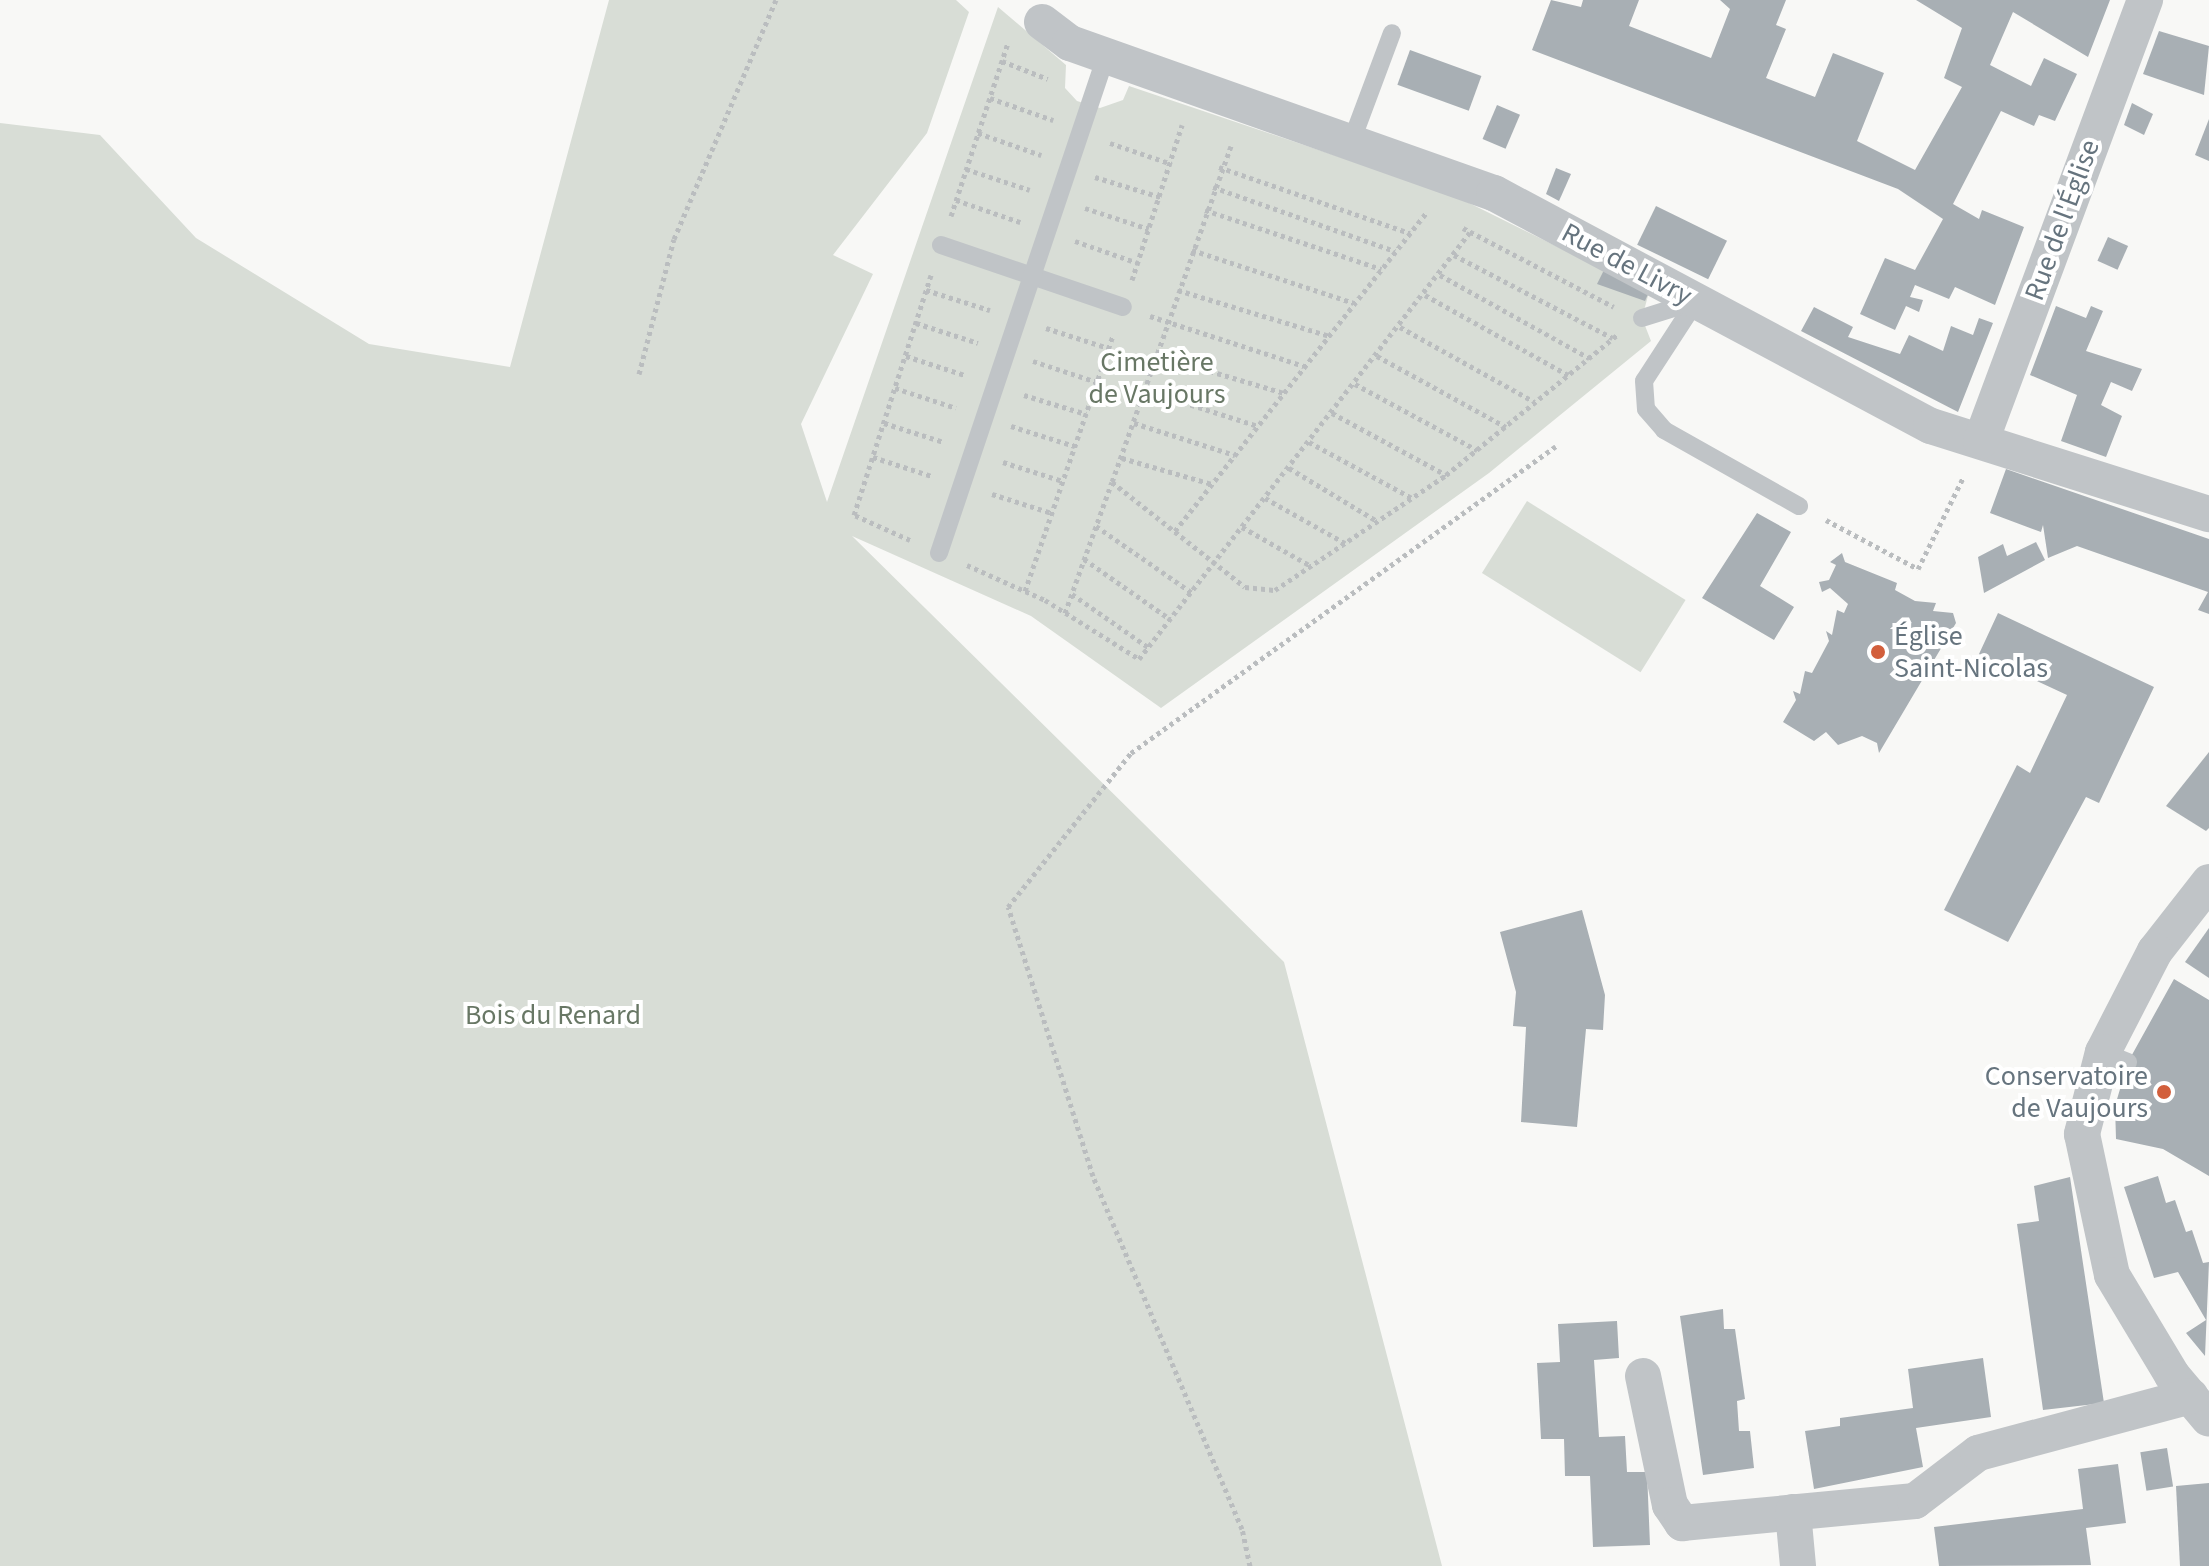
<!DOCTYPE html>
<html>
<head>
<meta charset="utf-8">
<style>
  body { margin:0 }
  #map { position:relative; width:2209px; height:1566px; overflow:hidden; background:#f8f8f6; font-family:"Source Sans 3",sans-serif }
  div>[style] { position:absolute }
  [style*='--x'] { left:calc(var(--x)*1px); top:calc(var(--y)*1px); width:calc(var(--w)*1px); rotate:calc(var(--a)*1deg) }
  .green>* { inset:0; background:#d8ddd6; transform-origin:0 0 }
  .building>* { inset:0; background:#a8afb4; transform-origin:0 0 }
  .path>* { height:5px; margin-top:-2.5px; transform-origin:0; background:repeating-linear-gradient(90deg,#babdbf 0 4px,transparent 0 8px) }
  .lane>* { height:18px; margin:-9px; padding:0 9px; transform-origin:9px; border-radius:9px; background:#c0c4c7 }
  .street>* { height:36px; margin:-18px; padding:0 18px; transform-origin:18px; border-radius:18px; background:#c0c4c7 }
  .dots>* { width:22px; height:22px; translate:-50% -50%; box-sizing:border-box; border:4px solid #fff; border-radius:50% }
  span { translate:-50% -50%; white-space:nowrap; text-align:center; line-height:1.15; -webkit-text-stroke:8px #fff; paint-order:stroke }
  .street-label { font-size:28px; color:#66747e }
  .park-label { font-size:28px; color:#687765 }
  .poi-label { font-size:28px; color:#66747e }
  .left { translate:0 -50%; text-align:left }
  .right { translate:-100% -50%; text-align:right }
</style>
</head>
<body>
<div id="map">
  <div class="green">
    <div style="clip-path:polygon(609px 0,956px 0,969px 12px,927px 133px,833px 255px,873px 274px,801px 424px,827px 502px,998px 7px,1066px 65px,1065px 88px,1077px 101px,1100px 108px,1123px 100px,1129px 86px,1455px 196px,1649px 292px,1642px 318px,1651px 341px,1489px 473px,1161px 708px,1031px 616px,852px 536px,1284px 962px,1442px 1566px,0 1566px,0 123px,100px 135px,196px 238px,369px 344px,510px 367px)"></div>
    <div style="left:1527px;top:501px;width:187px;height:85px;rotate:32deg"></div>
  </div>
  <div class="building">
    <div style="clip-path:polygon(1551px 0,1581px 7px,1583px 0,1639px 0,1629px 26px,1711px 58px,1730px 9px,1720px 0,1786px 0,1776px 25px,1786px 29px,1766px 78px,1815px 97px,1833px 53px,1884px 73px,1857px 141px,1915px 170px,1962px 87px,1944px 78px,1962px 28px,1916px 0,2110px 0,2088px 57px,2013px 12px,1990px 65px,2031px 86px,2044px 58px,2077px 74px,2055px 121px,2039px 115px,2034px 126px,2001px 111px,1953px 204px,1979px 219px,1982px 210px,2024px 227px,1995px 305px,1955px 287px,1949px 299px,1915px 285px,1910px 297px,1923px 300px,1919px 312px,1906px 306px,1895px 330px,1860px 314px,1885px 258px,1915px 270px,1943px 219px,1898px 189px,1532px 50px)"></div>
    <div style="clip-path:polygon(2159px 31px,2209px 46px,2204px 95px,2143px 74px)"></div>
    <div style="left:1410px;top:50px;width:76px;height:37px;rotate:20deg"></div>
    <div style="clip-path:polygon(2132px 103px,2153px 114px,2144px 135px,2124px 125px)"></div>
    <div style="left:1497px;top:105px;width:25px;height:37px;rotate:23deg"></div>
    <div style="clip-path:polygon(2209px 119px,2209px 161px,2195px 155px)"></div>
    <div style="clip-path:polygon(1556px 168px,1571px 174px,1559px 201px,1546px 194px)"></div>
    <div style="left:1656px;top:206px;width:79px;height:43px;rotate:26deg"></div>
    <div style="left:2108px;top:237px;width:22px;height:26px;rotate:24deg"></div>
    <div style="clip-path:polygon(1605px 268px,1649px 292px,1645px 301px,1597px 284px)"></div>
    <div style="clip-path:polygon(2056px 306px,2086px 318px,2091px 306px,2103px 311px,2086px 351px,2142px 369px,2132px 391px,2111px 382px,2101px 405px,2122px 416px,2106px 457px,2061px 441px,2077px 395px,2030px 375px)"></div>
    <div style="clip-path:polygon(1814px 307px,1853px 327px,1848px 337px,1900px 354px,1909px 335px,1943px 351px,1951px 326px,1973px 335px,1979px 318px,1993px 323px,1958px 412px,1801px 331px)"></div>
    <div style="clip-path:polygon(2006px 469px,2209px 539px,2209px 614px,2198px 610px,2208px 592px,2077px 546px,2048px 558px,2043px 525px,2041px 532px,1990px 513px)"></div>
    <div style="clip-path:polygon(1757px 513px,1791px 532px,1760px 586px,1794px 607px,1774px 640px,1702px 598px)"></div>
    <div style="clip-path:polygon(2036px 542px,2045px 560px,1984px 593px,1978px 557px,2003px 544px,2007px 556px)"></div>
    <div style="clip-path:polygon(1842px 553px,1845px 562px,1897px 583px,1895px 590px,1915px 601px,1936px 603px,1933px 611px,1953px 613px,1956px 623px,1879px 753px,1877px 743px,1862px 736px,1838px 745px,1826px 732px,1814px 741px,1783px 722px,1796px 700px,1793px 691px,1800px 694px,1805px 671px,1812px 673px,1829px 641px,1826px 631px,1832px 635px,1837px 610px,1844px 613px,1848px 604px,1830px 588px,1822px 592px,1819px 582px,1829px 580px,1836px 565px,1830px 562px)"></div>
    <div style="clip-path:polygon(1998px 613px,2154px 687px,2099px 803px,2086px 797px,2008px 942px,1944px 910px,2017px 765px,2030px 773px,2067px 695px,1979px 654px)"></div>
    <div style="clip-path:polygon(2209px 752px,2209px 828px,2206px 831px,2166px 806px)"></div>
    <div style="clip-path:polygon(1582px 910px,1605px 995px,1603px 1030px,1586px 1029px,1577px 1127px,1521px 1122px,1526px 1027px,1513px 1026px,1516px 992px,1500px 932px)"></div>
    <div style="clip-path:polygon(2209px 928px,2209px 978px,2185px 962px)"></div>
    <div style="clip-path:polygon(2174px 979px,2209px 1000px,2209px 1176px,2163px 1149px,2116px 1139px,2115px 1106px,2128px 1062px)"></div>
    <div style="clip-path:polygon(2158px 1176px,2166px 1203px,2175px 1200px,2186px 1232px,2192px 1230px,2203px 1263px,2209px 1262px,2205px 1356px,2186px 1333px,2206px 1320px,2178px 1272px,2154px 1278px,2124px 1187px)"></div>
    <div style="clip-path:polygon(2070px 1177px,2104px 1403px,2043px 1410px,2017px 1224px,2039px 1221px,2034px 1186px)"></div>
    <div style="clip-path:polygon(1723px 1309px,1724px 1329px,1735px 1329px,1745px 1399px,1737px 1401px,1739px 1431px,1750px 1431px,1754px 1468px,1703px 1475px,1680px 1316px)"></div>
    <div style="clip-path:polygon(1617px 1321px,1619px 1358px,1594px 1360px,1599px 1437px,1625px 1436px,1627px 1472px,1647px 1472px,1650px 1545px,1593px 1547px,1590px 1476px,1565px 1476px,1564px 1439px,1541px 1439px,1537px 1363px,1560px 1362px,1558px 1324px)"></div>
    <div style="clip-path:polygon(1983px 1358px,1991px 1417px,1916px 1428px,1923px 1467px,1814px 1489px,1805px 1431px,1840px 1426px,1840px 1418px,1913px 1408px,1908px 1369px)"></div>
    <div style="left:2167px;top:1448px;width:39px;height:27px;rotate:81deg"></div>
    <div style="clip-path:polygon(2118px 1464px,2126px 1523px,2086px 1528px,2091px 1565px,1939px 1566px,1934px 1527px,2083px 1509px,2078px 1469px)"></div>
    <div style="clip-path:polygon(2209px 1483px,2209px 1566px,2180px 1566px,2176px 1486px)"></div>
  </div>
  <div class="path">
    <div style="--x:1002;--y:61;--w:49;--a:21.4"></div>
    <div style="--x:990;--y:98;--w:67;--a:19.2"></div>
    <div style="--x:978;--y:133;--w:67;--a:19.2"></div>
    <div style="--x:1110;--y:143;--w:65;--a:18.7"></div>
    <div style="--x:1231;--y:146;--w:356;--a:109.5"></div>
    <div style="--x:1112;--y:482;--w:169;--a:38.3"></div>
    <div style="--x:1245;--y:587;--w:30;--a:6"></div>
    <div style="--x:1275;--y:590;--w:206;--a:-33.9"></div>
    <div style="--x:1446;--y:475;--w:222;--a:-39.3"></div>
    <div style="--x:1219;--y:167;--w:202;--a:19.1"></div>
    <div style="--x:966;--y:169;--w:67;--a:18.2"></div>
    <div style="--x:1095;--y:177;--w:69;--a:16.9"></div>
    <div style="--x:1213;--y:187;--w:193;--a:19.4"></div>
    <div style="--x:956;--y:200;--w:68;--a:19"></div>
    <div style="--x:1085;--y:208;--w:67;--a:18.2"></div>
    <div style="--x:1205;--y:210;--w:186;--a:18.5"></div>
    <div style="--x:951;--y:216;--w:182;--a:-71.8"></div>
    <div style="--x:1463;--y:228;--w:170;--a:27.6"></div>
    <div style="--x:1075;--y:241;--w:67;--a:19.2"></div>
    <div style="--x:1192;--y:250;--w:170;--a:18.1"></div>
    <div style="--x:1454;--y:255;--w:179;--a:27.6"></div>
    <div style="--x:1440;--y:275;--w:171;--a:29.1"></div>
    <div style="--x:1132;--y:280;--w:163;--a:-72.1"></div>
    <div style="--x:926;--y:290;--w:67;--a:17.4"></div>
    <div style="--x:1178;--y:290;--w:158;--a:16.9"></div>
    <div style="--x:1425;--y:295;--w:164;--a:29.2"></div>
    <div style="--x:1150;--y:316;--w:162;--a:18"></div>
    <div style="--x:916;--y:323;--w:65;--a:17.9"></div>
    <div style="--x:1400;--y:327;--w:154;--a:29.1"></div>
    <div style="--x:1046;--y:328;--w:65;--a:17.9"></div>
    <div style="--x:1156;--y:355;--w:134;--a:16.5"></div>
    <div style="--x:906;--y:356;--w:62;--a:17.9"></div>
    <div style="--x:1377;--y:356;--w:147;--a:28.8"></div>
    <div style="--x:1033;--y:361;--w:67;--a:18.2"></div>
    <div style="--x:639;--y:374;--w:139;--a:-75.5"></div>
    <div style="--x:674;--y:239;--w:260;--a:-66.9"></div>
    <div style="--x:1355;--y:384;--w:139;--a:28.4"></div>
    <div style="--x:895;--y:388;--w:64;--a:18.2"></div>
    <div style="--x:1145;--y:390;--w:119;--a:17.7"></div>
    <div style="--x:1024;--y:395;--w:65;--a:17"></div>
    <div style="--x:1332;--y:413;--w:130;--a:28.5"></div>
    <div style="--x:884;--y:423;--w:63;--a:17.6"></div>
    <div style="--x:1134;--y:423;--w:106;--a:17.6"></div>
    <div style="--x:1011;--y:426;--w:67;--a:17.4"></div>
    <div style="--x:1309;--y:442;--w:117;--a:28.5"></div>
    <div style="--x:873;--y:457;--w:62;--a:17.9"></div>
    <div style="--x:1122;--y:458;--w:94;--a:16.1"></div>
    <div style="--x:1003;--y:462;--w:63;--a:17.6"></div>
    <div style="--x:1289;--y:468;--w:103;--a:31.1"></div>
    <div style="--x:992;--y:494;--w:63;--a:17.6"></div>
    <div style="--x:1265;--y:498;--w:92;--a:29.4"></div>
    <div style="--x:1826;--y:520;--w:104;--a:28"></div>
    <div style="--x:1918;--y:569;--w:102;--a:-63.7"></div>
    <div style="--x:1096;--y:526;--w:116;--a:34.8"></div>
    <div style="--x:1242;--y:527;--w:79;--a:29.5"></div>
    <div style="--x:1175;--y:531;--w:405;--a:-51.7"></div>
    <div style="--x:910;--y:540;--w:61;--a:-155.9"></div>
    <div style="--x:854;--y:515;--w:252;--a:-72.2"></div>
    <div style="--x:1084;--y:559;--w:105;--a:34.9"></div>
    <div style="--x:967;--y:565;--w:85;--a:24.2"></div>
    <div style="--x:1045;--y:600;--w:111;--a:32.1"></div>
    <div style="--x:1139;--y:659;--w:540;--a:-52.22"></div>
    <div style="--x:1025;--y:591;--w:271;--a:-71"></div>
    <div style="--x:1072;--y:594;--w:93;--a:34.9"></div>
    <div style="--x:1065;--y:613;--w:139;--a:-70.3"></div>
    <div style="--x:1250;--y:1566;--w:38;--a:-102"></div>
    <div style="--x:1242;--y:1529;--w:383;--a:-112.9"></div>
    <div style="--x:1093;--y:1176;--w:282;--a:-107.5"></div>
    <div style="--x:1008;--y:907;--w:197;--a:-51.4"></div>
    <div style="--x:1131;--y:753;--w:524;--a:-35.84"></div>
  </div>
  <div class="lane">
    <div style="--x:1352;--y:140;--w:114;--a:-69.5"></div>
    <div style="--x:941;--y:245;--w:192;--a:18.8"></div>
    <div style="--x:1696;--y:301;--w:95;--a:123"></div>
    <div style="--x:1644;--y:381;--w:28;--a:86"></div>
    <div style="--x:1646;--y:409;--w:28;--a:49"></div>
    <div style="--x:1664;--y:430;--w:155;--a:29.4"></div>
    <div style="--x:1642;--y:318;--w:53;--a:-17.4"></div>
    <div style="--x:939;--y:553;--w:524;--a:-71.43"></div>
    <div style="--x:2103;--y:1052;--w:27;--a:22"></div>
  </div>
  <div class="street">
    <div style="--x:1042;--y:22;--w:35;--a:37"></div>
    <div style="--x:1070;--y:43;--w:450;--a:19.5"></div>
    <div style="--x:1494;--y:193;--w:495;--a:28.1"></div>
    <div style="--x:1931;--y:426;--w:292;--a:17.6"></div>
    <div style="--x:1981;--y:441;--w:471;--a:-69.6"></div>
    <div style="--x:2209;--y:882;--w:88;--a:128"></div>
    <div style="--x:2155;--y:951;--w:114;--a:117.2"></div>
    <div style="--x:2103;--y:1052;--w:85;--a:104.4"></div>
    <div style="--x:2082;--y:1134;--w:144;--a:78"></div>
    <div style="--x:2112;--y:1275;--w:117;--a:59"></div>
    <div style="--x:2172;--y:1375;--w:57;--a:49.9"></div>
    <div style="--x:1643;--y:1376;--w:132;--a:78.2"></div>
    <div style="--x:1670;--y:1505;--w:22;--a:56"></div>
    <div style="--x:1682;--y:1523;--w:234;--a:-5.4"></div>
    <div style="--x:1915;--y:1501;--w:79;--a:-37.3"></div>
    <div style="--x:1978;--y:1453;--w:220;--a:-15"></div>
    <div style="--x:1793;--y:1512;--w:54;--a:84.7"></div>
  </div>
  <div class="dots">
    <div style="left:1878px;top:652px;background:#d25f3c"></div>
    <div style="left:2164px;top:1092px;background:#d25f3c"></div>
  </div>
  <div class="street-label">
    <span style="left:2062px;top:220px;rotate:-70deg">Rue de l'Église</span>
    <span style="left:1627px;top:264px;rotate:28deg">Rue de Livry</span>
  </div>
  <div class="park-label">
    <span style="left:1157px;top:378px">Cimetière<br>de Vaujours</span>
    <span style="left:553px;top:1015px">Bois du Renard</span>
  </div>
  <div class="poi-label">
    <span class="left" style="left:1894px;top:652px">Église<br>Saint-Nicolas</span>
    <span class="right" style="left:2148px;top:1092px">Conservatoire<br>de Vaujours</span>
  </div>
</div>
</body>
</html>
